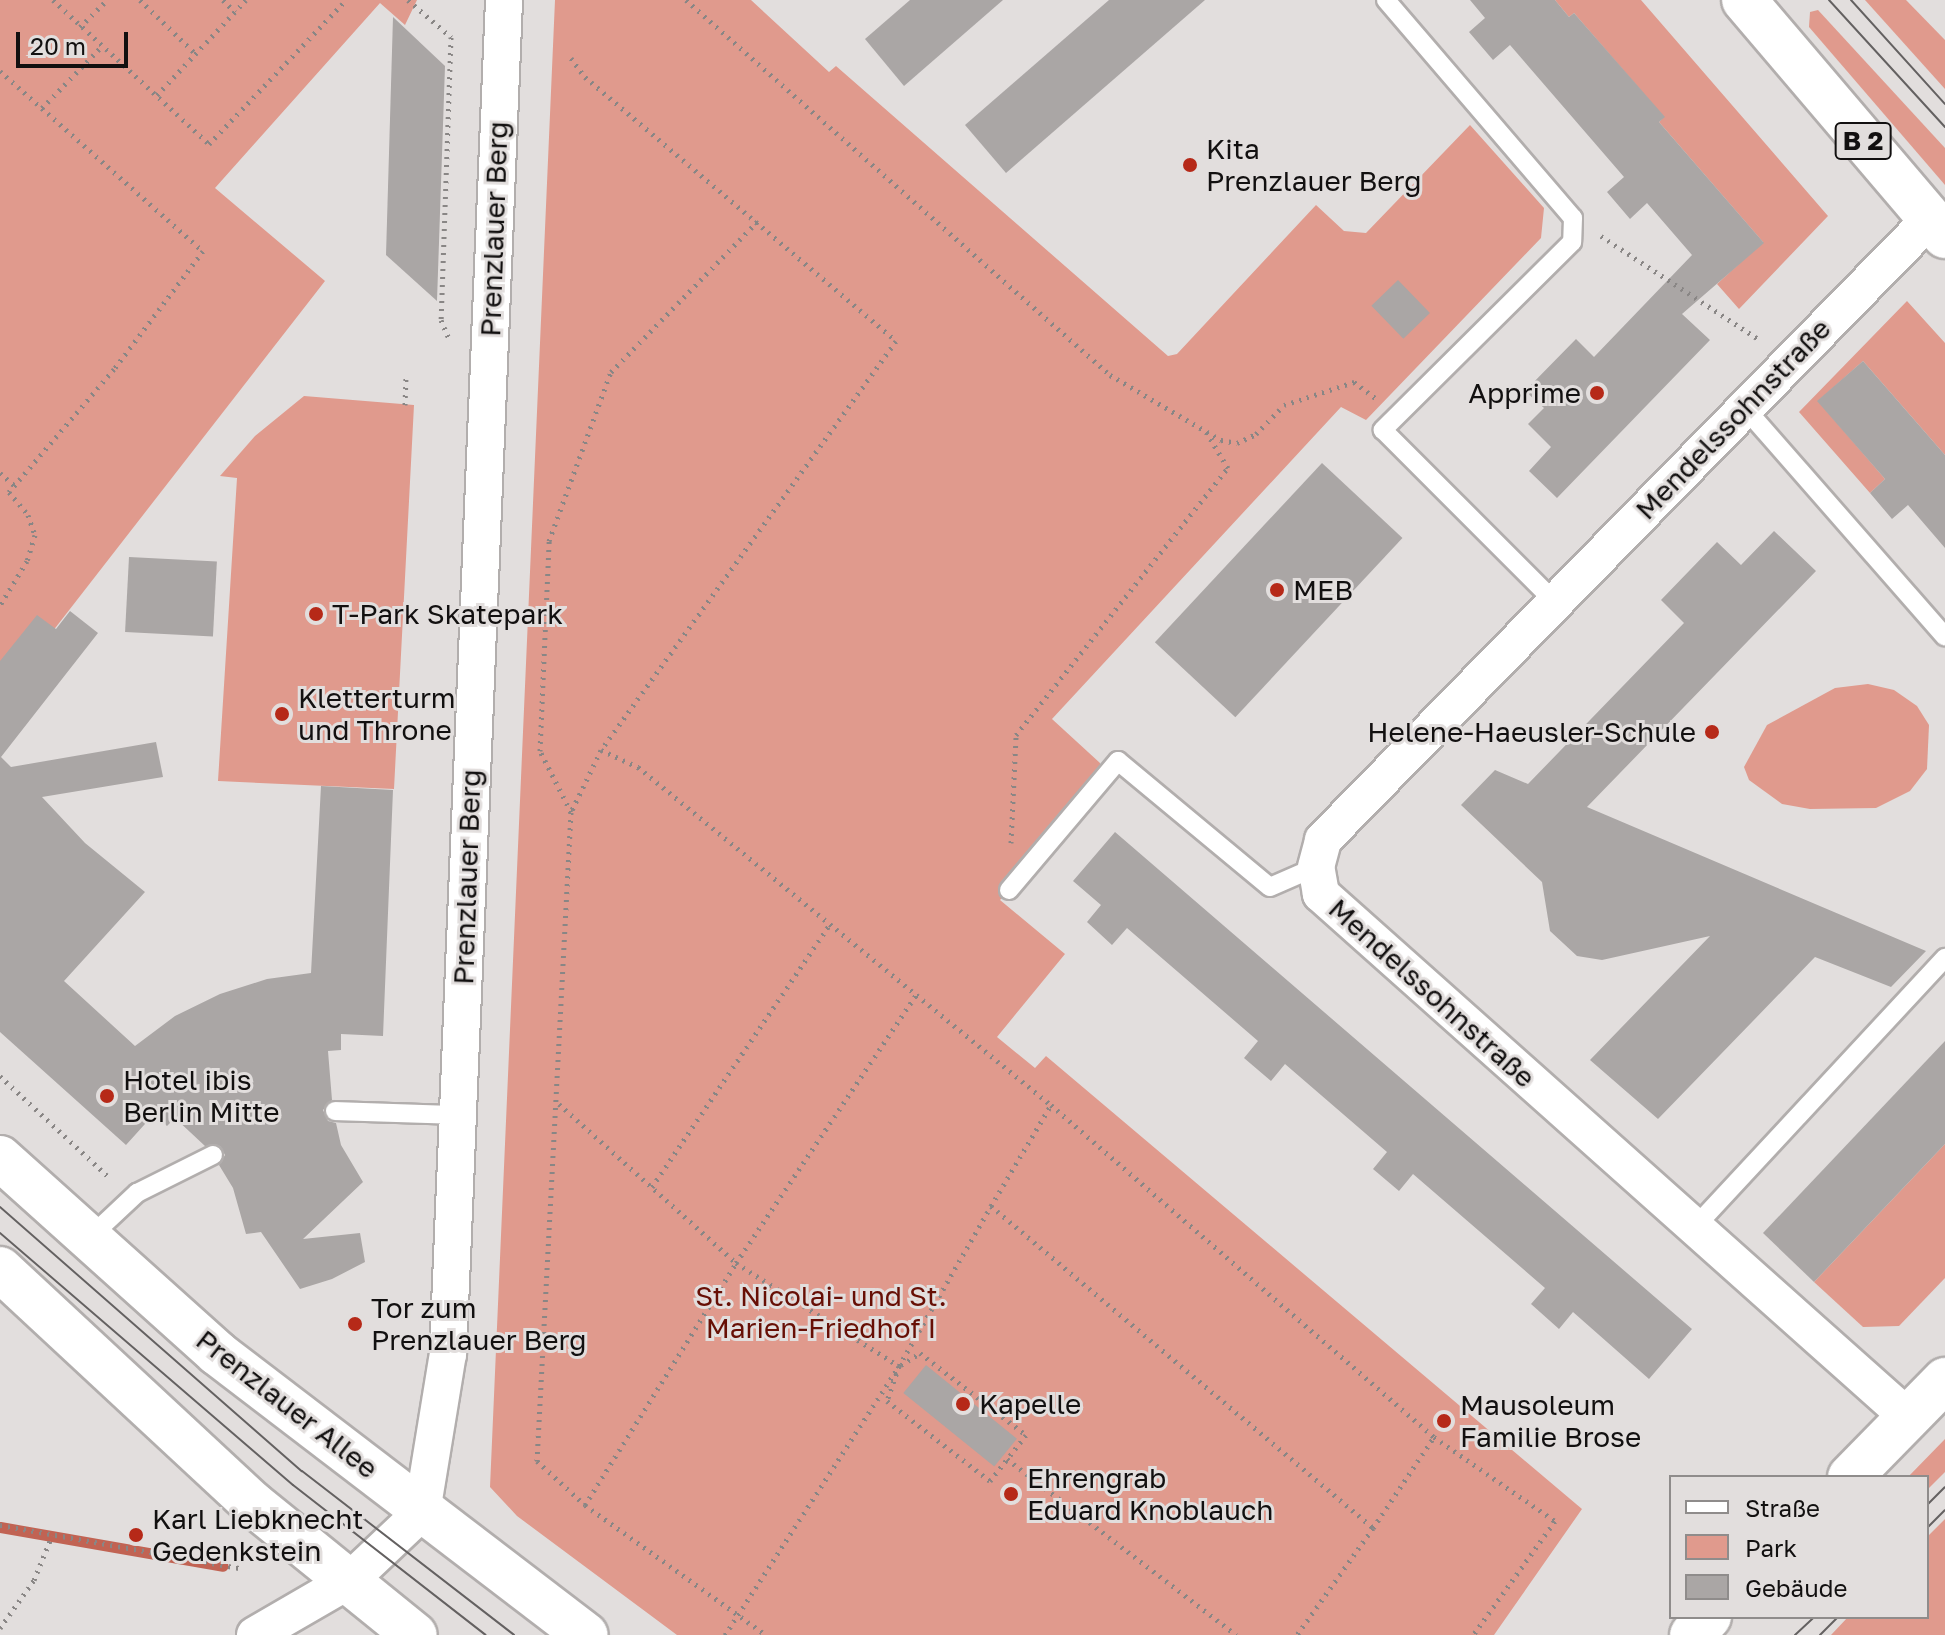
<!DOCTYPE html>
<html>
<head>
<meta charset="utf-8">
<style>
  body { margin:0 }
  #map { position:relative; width:1945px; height:1635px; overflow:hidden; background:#e2dedd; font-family:"Golos Text",sans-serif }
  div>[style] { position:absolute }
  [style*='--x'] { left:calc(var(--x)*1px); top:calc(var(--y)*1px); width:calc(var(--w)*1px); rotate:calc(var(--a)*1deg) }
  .green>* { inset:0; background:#e09a8d }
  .stream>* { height:11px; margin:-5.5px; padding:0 5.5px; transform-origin:5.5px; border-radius:5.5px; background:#c16353 }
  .building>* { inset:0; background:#aaa6a5; transform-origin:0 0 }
  .path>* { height:5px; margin-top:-2.5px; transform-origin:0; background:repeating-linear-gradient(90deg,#898685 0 2px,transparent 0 8px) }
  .roads { filter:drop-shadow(2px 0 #b2aead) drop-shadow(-2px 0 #b2aead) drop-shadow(0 2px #b2aead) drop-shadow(0 -2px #b2aead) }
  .lane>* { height:18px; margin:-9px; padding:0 9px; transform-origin:9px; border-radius:9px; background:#fff }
  .street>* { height:36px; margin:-18px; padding:0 18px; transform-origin:18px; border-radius:18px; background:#fff }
  .primary>* { height:44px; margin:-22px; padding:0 22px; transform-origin:22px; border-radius:22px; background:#fff }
  .tram>* { height:2px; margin:-1px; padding:0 1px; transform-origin:1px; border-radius:1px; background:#646161 }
  .dots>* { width:22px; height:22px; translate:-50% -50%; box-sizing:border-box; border:4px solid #e2dedd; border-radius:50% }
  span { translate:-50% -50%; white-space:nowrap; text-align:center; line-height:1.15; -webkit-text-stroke:6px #e2dedd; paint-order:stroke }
  .shield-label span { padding:2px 6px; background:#e2dedd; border:2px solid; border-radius:6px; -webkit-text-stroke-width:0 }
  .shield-label { font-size:26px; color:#121010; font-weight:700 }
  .poi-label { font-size:28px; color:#121010 }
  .left { translate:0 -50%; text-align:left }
  .right { translate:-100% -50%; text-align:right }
  .street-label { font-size:28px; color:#121010 }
  .park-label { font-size:28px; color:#670f05 }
  .legend { position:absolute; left:1669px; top:1475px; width:260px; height:144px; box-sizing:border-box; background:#e2dedd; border:2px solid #8f8c8b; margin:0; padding:10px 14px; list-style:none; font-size:24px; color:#121010 }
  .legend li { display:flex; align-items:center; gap:16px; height:40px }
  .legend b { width:40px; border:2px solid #8f8c8b }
  .scale { position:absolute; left:16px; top:32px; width:112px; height:36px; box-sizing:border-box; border:4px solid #121010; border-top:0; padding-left:10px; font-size:24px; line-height:28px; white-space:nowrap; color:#121010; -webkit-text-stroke:6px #e2dedd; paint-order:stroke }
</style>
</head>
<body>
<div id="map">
  <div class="green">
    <div style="clip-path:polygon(0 0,417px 0,405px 25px,380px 3px,215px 188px,325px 281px,0 699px)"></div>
    <div style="clip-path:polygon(555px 0,751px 0,829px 72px,836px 66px,1168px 356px,1177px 354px,1316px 205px,1344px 231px,1366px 233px,1470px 125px,1544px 208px,1541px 238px,1366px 420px,1341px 407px,1052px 719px,1100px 763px,1100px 780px,1000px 900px,1065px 954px,997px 1037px,1035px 1068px,1046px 1056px,1582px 1509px,1494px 1635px,677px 1635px,517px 1516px,490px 1487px)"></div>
    <div style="clip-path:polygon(1555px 0,1641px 0,1828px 216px,1739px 309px,1717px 284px,1763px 242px,1659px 122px,1664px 117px,1574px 13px,1569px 17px)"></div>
    <div style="clip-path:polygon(1865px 0,1906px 0,1945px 40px,1945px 89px)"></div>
    <div style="clip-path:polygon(1818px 10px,1945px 148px,1945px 185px,1809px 27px,1810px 12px)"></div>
    <div style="clip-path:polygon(1907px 301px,1945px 343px,1945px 455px,1863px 361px,1818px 401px,1885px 479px,1870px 493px,1799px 412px)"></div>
    <div style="clip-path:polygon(304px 396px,414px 405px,394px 789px,218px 781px,237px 478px,220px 476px,255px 436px)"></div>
    <div style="clip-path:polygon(1868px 684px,1894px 690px,1917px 706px,1929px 725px,1927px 769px,1910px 791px,1876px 808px,1810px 809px,1782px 804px,1749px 780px,1744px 767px,1767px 725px,1835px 688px)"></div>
    <div style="clip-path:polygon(1945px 1144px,1945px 1278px,1899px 1326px,1863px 1327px,1814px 1282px)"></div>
    <div style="clip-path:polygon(1945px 1439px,1945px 1472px,1927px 1490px,1927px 1477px,1908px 1477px)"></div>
    <div style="clip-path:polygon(1945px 1519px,1945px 1635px,1831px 1635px,1848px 1617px,1927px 1617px,1927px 1537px)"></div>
  </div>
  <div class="stream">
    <div style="--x:0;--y:1527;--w:226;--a:9.9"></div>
  </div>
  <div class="building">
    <div style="clip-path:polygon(910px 0,1003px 0,904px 86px,865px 39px)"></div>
    <div style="clip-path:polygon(1109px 0,1205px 0,1006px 173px,965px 125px)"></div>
    <div style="clip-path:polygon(1470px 0,1555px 0,1569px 17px,1574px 13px,1665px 117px,1659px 122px,1764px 243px,1682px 314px,1710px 340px,1557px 498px,1529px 471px,1551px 447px,1528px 424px,1544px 408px,1525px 391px,1576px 339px,1594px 357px,1692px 255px,1647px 203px,1630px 219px,1607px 192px,1624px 177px,1510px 45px,1493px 60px,1469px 32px,1485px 18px)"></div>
    <div style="clip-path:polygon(393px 17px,445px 66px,437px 301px,386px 255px)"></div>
    <div style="left:1398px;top:280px;width:46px;height:37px;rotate:46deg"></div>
    <div style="clip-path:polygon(1863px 361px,1945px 455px,1945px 548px,1908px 505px,1892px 519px,1870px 493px,1885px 479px,1817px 401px)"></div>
    <div style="left:1322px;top:463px;width:110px;height:245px;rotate:43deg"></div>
    <div style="clip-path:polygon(1774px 531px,1816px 571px,1587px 807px,1926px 951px,1891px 987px,1815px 957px,1658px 1119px,1590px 1060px,1710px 936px,1602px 960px,1577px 956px,1550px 931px,1542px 882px,1461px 805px,1495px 770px,1528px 784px,1684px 623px,1661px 600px,1717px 542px,1741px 565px)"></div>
    <div style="left:129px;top:557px;width:88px;height:75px;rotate:3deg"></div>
    <div style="clip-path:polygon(70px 611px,98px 633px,1px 757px,11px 767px,156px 742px,163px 777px,42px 797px,85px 843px,145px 892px,64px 981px,135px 1046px,175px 1016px,220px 994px,267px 979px,311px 973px,321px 786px,393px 790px,383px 1036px,341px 1034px,341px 1050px,328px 1051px,332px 1100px,323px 1110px,328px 1121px,336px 1123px,341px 1145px,363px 1182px,303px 1239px,360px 1233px,365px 1262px,332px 1279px,300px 1289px,261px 1232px,246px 1234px,233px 1188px,219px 1165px,225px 1155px,220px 1146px,205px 1146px,175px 1118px,167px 1126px,154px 1114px,126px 1145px,0 1032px,0 661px,37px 615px,56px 629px)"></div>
    <div style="clip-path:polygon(1115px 832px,1692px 1329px,1649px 1379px,1573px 1312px,1559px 1329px,1531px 1304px,1545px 1288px,1413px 1174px,1399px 1191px,1373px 1169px,1387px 1152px,1285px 1064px,1271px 1081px,1244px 1058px,1258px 1041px,1127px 928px,1112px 945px,1087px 922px,1101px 905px,1073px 881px)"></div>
    <div style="clip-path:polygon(1945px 1041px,1945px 1144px,1814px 1282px,1763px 1233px)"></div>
    <div style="left:926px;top:1365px;width:117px;height:36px;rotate:39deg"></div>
  </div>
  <div class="path">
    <div style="--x:53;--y:0;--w:212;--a:42.7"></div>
    <div style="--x:209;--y:144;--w:199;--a:-46.4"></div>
    <div style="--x:140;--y:0;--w:78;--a:44"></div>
    <div style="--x:223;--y:0;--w:17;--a:45"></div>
    <div style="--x:408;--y:0;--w:57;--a:40.7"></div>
    <div style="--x:451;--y:37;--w:283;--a:92"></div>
    <div style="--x:441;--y:320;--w:21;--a:67"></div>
    <div style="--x:686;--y:0;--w:566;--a:41.49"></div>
    <div style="--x:1110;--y:375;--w:129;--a:30.4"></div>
    <div style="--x:1221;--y:440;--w:16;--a:11"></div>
    <div style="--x:1237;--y:443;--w:21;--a:-25"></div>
    <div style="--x:1256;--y:434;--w:40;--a:-46"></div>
    <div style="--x:1284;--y:405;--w:74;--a:-18.2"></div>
    <div style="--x:1354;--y:382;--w:30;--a:37"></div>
    <div style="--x:80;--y:27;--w:38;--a:-45"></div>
    <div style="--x:571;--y:58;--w:24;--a:54"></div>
    <div style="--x:585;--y:77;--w:408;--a:40.3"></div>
    <div style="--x:896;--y:341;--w:504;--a:125.8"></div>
    <div style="--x:601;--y:750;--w:69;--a:115.8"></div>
    <div style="--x:571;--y:812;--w:650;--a:93"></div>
    <div style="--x:537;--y:1461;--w:65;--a:42.5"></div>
    <div style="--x:585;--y:1505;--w:223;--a:35.7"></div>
    <div style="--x:0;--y:71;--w:271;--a:41.6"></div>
    <div style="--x:203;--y:251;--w:148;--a:127"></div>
    <div style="--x:114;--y:369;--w:162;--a:130.5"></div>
    <div style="--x:9;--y:492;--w:30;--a:50"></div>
    <div style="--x:28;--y:515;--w:21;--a:71"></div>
    <div style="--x:35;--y:535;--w:27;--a:107"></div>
    <div style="--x:27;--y:561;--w:52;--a:121.5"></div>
    <div style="--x:157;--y:95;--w:130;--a:-46.9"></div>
    <div style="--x:42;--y:108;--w:86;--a:-45.9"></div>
    <div style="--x:1601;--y:236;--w:190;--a:33.2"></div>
    <div style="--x:405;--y:405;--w:28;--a:-88"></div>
    <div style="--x:0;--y:473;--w:20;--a:41"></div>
    <div style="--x:601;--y:750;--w:41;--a:24.7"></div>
    <div style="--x:638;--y:767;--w:534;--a:39.3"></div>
    <div style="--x:1051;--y:1105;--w:507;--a:40.92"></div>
    <div style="--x:1434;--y:1437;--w:147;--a:34.8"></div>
    <div style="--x:1555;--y:1521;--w:140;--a:125.7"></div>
    <div style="--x:571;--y:812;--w:68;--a:-116.9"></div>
    <div style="--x:540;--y:751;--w:210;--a:-87.5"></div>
    <div style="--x:549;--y:541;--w:180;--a:-69.9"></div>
    <div style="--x:611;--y:372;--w:212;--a:-45.8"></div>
    <div style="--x:1011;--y:843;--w:108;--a:-87.3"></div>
    <div style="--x:1016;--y:735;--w:341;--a:-51.6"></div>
    <div style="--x:1228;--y:468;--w:44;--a:-121.2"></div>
    <div style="--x:0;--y:1076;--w:151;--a:42.9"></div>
    <div style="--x:559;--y:1104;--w:238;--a:41.9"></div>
    <div style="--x:736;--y:1263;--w:193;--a:32.3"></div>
    <div style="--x:899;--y:1366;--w:37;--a:109"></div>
    <div style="--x:887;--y:1401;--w:130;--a:37.8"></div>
    <div style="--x:990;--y:1481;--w:28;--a:-52"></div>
    <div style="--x:1007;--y:1459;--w:289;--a:37.5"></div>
    <div style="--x:652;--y:1187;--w:318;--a:-55.9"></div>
    <div style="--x:991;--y:1206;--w:117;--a:-59.3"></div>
    <div style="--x:901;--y:1365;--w:22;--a:-32"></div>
    <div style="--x:920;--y:1353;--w:134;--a:37.7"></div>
    <div style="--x:1026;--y:1435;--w:31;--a:128"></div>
    <div style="--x:585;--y:1505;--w:285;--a:-58"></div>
    <div style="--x:736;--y:1263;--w:323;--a:-56.1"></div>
    <div style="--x:0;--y:1525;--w:243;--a:10.2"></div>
    <div style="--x:1373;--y:1528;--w:110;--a:-56.2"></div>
    <div style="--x:0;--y:1628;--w:59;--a:-54.7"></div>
    <div style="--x:34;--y:1580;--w:48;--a:-67.8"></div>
    <div style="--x:725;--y:1635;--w:320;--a:-57.1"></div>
    <div style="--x:899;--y:1366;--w:185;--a:-60.1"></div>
    <div style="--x:991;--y:1206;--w:500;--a:40.1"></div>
    <div style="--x:1373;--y:1528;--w:131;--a:125.4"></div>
  </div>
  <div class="roads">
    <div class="lane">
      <div style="--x:1386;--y:0;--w:287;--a:49.4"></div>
      <div style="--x:1573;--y:218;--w:24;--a:92"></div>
      <div style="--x:1572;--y:242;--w:267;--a:135.2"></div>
      <div style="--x:1383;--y:430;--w:243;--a:45"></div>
      <div style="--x:1744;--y:407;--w:305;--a:48.8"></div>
      <div style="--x:1009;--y:890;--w:169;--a:-49.8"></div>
      <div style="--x:1118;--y:761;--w:197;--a:39.7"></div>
      <div style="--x:1270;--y:887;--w:50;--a:-23.5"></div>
      <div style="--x:335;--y:1111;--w:123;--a:1.9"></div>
      <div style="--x:1694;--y:1228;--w:369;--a:-47.1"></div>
      <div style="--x:89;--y:1238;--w:66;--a:-43.2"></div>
      <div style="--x:137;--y:1193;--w:85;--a:-26.6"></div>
    </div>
    <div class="street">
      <div style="--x:1909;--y:1418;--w:788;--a:-138.29"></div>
      <div style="--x:1321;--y:894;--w:27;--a:-100"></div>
      <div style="--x:1316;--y:867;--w:28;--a:-75"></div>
      <div style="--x:1323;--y:840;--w:867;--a:-45.65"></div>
      <div style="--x:255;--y:1635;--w:110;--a:-30.1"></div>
      <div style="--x:350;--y:1580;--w:99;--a:-43.4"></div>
      <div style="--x:422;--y:1512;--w:160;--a:-80.7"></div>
      <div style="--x:448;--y:1354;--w:1355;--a:-87.63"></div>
    </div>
    <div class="primary">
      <div style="--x:1744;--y:0;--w:310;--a:49.6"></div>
      <div style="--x:0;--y:1158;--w:292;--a:41.9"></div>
      <div style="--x:217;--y:1353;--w:464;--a:37.4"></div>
      <div style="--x:0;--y:1269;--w:345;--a:42.9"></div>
      <div style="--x:253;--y:1504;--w:208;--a:39"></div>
      <div style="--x:1850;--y:1477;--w:136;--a:-45.6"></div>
      <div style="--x:1692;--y:1635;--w:25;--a:-47"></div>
    </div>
  </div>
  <div class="tram">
    <div style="--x:1829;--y:0;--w:172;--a:47.6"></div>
    <div style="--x:1851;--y:0;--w:140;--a:47.9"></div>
    <div style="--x:0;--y:1207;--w:401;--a:41.2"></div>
    <div style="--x:302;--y:1471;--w:268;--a:37.7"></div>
    <div style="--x:0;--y:1233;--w:386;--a:40.7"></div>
    <div style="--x:293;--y:1485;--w:244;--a:37.9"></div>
    <div style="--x:1927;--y:1505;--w:25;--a:-45"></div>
    <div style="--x:1927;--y:1528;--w:25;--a:-45"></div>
    <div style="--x:1795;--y:1635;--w:26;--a:-43"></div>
    <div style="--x:1820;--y:1635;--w:25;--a:-45"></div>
  </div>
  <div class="dots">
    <div style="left:1190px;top:165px;background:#b62918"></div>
    <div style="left:1597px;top:393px;background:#b62918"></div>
    <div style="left:1277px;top:590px;background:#b62918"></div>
    <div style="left:316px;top:614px;background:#b62918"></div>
    <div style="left:282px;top:714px;background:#b62918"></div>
    <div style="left:1712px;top:732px;background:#b62918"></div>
    <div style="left:107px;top:1096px;background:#b62918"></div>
    <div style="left:355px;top:1324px;background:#b62918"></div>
    <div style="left:963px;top:1404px;background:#b62918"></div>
    <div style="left:1444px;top:1421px;background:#b62918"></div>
    <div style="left:1011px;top:1494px;background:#b62918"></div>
    <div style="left:136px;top:1535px;background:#b62918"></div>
  </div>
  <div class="shield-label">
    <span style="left:1863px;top:141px">B 2</span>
  </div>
  <div class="poi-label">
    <span class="left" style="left:1206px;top:165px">Kita<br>Prenzlauer Berg</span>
    <span class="right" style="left:1581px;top:393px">Apprime</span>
    <span class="left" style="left:1293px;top:590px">MEB</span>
    <span class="left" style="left:332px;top:614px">T-Park Skatepark</span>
    <span class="left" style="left:298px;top:714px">Kletterturm<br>und Throne</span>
    <span class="right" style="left:1696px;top:732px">Helene-Haeusler-Schule</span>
    <span class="left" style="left:123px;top:1096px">Hotel ibis<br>Berlin Mitte</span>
    <span class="left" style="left:371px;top:1324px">Tor zum<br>Prenzlauer Berg</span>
    <span class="left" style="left:979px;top:1404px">Kapelle</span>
    <span class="left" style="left:1460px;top:1421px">Mausoleum<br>Familie Brose</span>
    <span class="left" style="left:1027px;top:1494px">Ehrengrab<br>Eduard Knoblauch</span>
    <span class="left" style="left:152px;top:1535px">Karl Liebknecht<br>Gedenkstein</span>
  </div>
  <div class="street-label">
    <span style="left:494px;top:229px;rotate:-88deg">Prenzlauer Berg</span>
    <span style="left:1733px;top:419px;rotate:-46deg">Mendelssohnstraße</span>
    <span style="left:467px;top:877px;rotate:-88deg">Prenzlauer Berg</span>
    <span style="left:1432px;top:993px;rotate:42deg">Mendelssohnstraße</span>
    <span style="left:287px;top:1404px;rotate:38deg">Prenzlauer Allee</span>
  </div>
  <div class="park-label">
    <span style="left:821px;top:1312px">St. Nicolai- und St.<br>Marien-Friedhof I</span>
  </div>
  <ul class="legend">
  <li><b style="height:10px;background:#fff"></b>Straße</li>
  <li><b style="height:22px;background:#e09a8d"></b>Park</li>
  <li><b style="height:22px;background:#aaa6a5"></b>Gebäude</li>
  </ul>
  <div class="scale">20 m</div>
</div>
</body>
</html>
